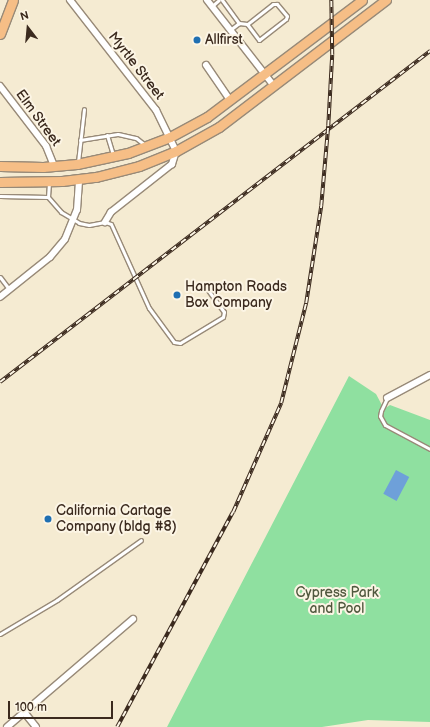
<!DOCTYPE html>
<html>
<head>
<meta charset="utf-8">
<style>
  body { margin:0 }
  #map { position:relative; width:430px; height:727px; overflow:hidden; background:#f5ebd2; font-family:"Balsamiq Sans",sans-serif }
  div>[style] { position:absolute }
  [style*='--x'] { left:calc(var(--x)*1px); top:calc(var(--y)*1px); width:calc(var(--w)*1px); rotate:calc(var(--a)*1deg) }
  .green>* { inset:0; background:#8fe0a0 }
  .water>* { inset:0; background:#6ea0d9; transform-origin:0 0 }
  .roads { filter:drop-shadow(1px 0 #988a78) drop-shadow(-1px 0 #988a78) drop-shadow(0 1px #988a78) drop-shadow(0 -1px #988a78) }
  .service>* { height:3px; margin:-1.5px; padding:0 1.5px; transform-origin:1.5px; border-radius:1.5px; background:#fff }
  .minor>* { height:6px; margin:-3px; padding:0 3px; transform-origin:3px; border-radius:3px; background:#fff }
  .primary>* { height:9px; margin:-4.5px; padding:0 4.5px; transform-origin:4.5px; border-radius:4.5px; background:#f6be86 }
  .rail>* { height:3.5px; margin-top:-1.75px; transform-origin:0; background:repeating-linear-gradient(90deg,#fcf5e5 0 6px,#3b2a1e 0 12px); box-sizing:border-box; border-block:1px solid #3b2a1e }
  .dots>* { width:11px; height:11px; translate:-50% -50%; box-sizing:border-box; border:2px solid #fcf5e5; border-radius:50% }
  span { translate:-50% -50%; white-space:nowrap; text-align:center; line-height:1.15; -webkit-text-stroke:4px #fcf5e5; paint-order:stroke }
  .poi-label { font-size:14px; color:#3b2a1e }
  .left { translate:0 -50%; text-align:left }
  .street-label { font-size:14px; color:#3b2a1e }
  .park-label { font-size:14px; color:#50583e }
  .north { position:absolute; left:8px; top:8px; width:40px; height:40px; -webkit-text-stroke:3px #fcf5e5; paint-order:stroke; rotate:344deg; font-size:11px; font-weight:700; line-height:16px; text-align:center; color:#3b2a1e }
  .north::after { content:''; display:block; margin:auto; width:14px; height:18px; background:#3b2a1e; clip-path:polygon(50% 0,100% 100%,50% 72%,0 100%) }
  .scale { position:absolute; left:8px; top:701px; width:105px; height:18px; box-sizing:border-box; border:2px solid #3b2a1e; border-top:0; padding-left:5px; font-size:12px; line-height:14px; white-space:nowrap; color:#3b2a1e; -webkit-text-stroke:3px #fcf5e5; paint-order:stroke }
</style>
</head>
<body>
<div id="map">
  <div class="green">
    <div style="clip-path:polygon(349px 376px,376px 394px,384px 409px,390px 405px,430px 420px,430px 722px,368px 720px,322px 727px,167px 727px)"></div>
  </div>
  <div class="water">
    <div style="left:396px;top:470px;width:15px;height:27px;rotate:28deg"></div>
  </div>
  <div class="roads">
    <div class="service">
      <div style="--x:222;--y:0;--w:29;--a:54"></div>
      <div style="--x:239;--y:23;--w:8;--a:7"></div>
      <div style="--x:247;--y:24;--w:20;--a:53"></div>
      <div style="--x:259;--y:40;--w:34;--a:-38"></div>
      <div style="--x:286;--y:19;--w:3;--a:-72"></div>
      <div style="--x:287;--y:16;--w:16;--a:-130"></div>
      <div style="--x:277;--y:4;--w:4;--a:180"></div>
      <div style="--x:273;--y:4;--w:33;--a:142"></div>
      <div style="--x:212;--y:6;--w:9;--a:-41"></div>
      <div style="--x:230;--y:30;--w:11;--a:-38"></div>
      <div style="--x:107;--y:135;--w:21;--a:73"></div>
      <div style="--x:80;--y:140;--w:38;--a:-9"></div>
      <div style="--x:118;--y:134;--w:18;--a:13"></div>
      <div style="--x:136;--y:138;--w:11;--a:38"></div>
      <div style="--x:78;--y:162;--w:53;--a:-83.5"></div>
      <div style="--x:0;--y:196;--w:48;--a:1.2"></div>
      <div style="--x:48;--y:197;--w:15;--a:-86"></div>
      <div style="--x:48;--y:197;--w:20;--a:49"></div>
      <div style="--x:61;--y:212;--w:21;--a:31"></div>
      <div style="--x:79;--y:223;--w:10;--a:11"></div>
      <div style="--x:89;--y:225;--w:16;--a:-11"></div>
      <div style="--x:105;--y:222;--w:6;--a:18"></div>
      <div style="--x:111;--y:224;--w:92;--a:65.7"></div>
      <div style="--x:149;--y:308;--w:42;--a:53.7"></div>
      <div style="--x:174;--y:342;--w:6;--a:9"></div>
      <div style="--x:180;--y:343;--w:50;--a:-31.2"></div>
      <div style="--x:223;--y:317;--w:5;--a:-79"></div>
      <div style="--x:224;--y:312;--w:29;--a:-126"></div>
      <div style="--x:0;--y:277;--w:15;--a:53"></div>
      <div style="--x:387;--y:398;--w:14;--a:115"></div>
      <div style="--x:381;--y:411;--w:5;--a:101"></div>
      <div style="--x:380;--y:416;--w:10;--a:61"></div>
      <div style="--x:385;--y:425;--w:51;--a:28.1"></div>
      <div style="--x:0;--y:634;--w:66;--a:-30.8"></div>
      <div style="--x:57;--y:600;--w:103;--a:-35.5"></div>
    </div>
    <div class="minor">
      <div style="--x:70;--y:0;--w:140;--a:52"></div>
      <div style="--x:156;--y:110;--w:46;--a:64"></div>
      <div style="--x:176;--y:151;--w:14;--a:107"></div>
      <div style="--x:172;--y:164;--w:78;--a:141.8"></div>
      <div style="--x:111;--y:212;--w:12;--a:121"></div>
      <div style="--x:207;--y:0;--w:109;--a:52.1"></div>
      <div style="--x:206;--y:65;--w:42;--a:55.6"></div>
      <div style="--x:0;--y:86;--w:76;--a:52.5"></div>
      <div style="--x:46;--y:146;--w:22;--a:68"></div>
      <div style="--x:0;--y:297;--w:64;--a:-38.7"></div>
      <div style="--x:50;--y:257;--w:23;--a:-50"></div>
      <div style="--x:65;--y:239;--w:31;--a:-68"></div>
      <div style="--x:77;--y:210;--w:31;--a:-86"></div>
      <div style="--x:387;--y:398;--w:49;--a:-28.1"></div>
      <div style="--x:24;--y:712;--w:19;--a:51"></div>
      <div style="--x:7;--y:727;--w:166;--a:-40.6"></div>
    </div>
    <div class="primary">
      <div style="--x:0;--y:34;--w:36;--a:-69"></div>
      <div style="--x:0;--y:166;--w:43;--a:1.3"></div>
      <div style="--x:43;--y:167;--w:34;--a:-5"></div>
      <div style="--x:77;--y:164;--w:52;--a:-12.2"></div>
      <div style="--x:128;--y:153;--w:45;--a:-20.9"></div>
      <div style="--x:170;--y:137;--w:42;--a:-28.4"></div>
      <div style="--x:207;--y:117;--w:194;--a:-37"></div>
      <div style="--x:0;--y:182;--w:62;--a:-0.9"></div>
      <div style="--x:62;--y:181;--w:34;--a:-7"></div>
      <div style="--x:96;--y:177;--w:44;--a:-14.3"></div>
      <div style="--x:139;--y:166;--w:40;--a:-22"></div>
      <div style="--x:176;--y:151;--w:49;--a:-29.2"></div>
      <div style="--x:219;--y:127;--w:210;--a:-37.3"></div>
    </div>
  </div>
  <div class="rail">
    <div style="--x:0;--y:382;--w:543;--a:-37.59"></div>
    <div style="--x:117;--y:727;--w:244;--a:-61.7"></div>
    <div style="--x:233;--y:512;--w:119;--a:-66.2"></div>
    <div style="--x:281;--y:403;--w:103;--a:-76"></div>
    <div style="--x:306;--y:303;--w:98;--a:-81.2"></div>
    <div style="--x:321;--y:206;--w:80;--a:-85"></div>
    <div style="--x:328;--y:126;--w:71;--a:-86.8"></div>
    <div style="--x:332;--y:55;--w:55;--a:-91"></div>
  </div>
  <div class="dots">
    <div style="left:197px;top:40px;background:#1f6fb2"></div>
    <div style="left:177px;top:295px;background:#1f6fb2"></div>
    <div style="left:48px;top:519px;background:#1f6fb2"></div>
  </div>
  <div class="poi-label">
    <span class="left" style="left:205px;top:40px">Allfirst</span>
    <span class="left" style="left:185px;top:295px">Hampton Roads<br>Box Company</span>
    <span class="left" style="left:56px;top:519px">California Cartage<br>Company (bldg #8)</span>
  </div>
  <div class="street-label">
    <span style="left:136px;top:66px;rotate:52deg">Myrtle Street</span>
    <span style="left:38px;top:118px;rotate:54deg">Elm Street</span>
  </div>
  <div class="park-label">
    <span style="left:337px;top:601px">Cypress Park<br>and Pool</span>
  </div>
  <div class="north">N</div>
  <div class="scale">100 m</div>
</div>
</body>
</html>
